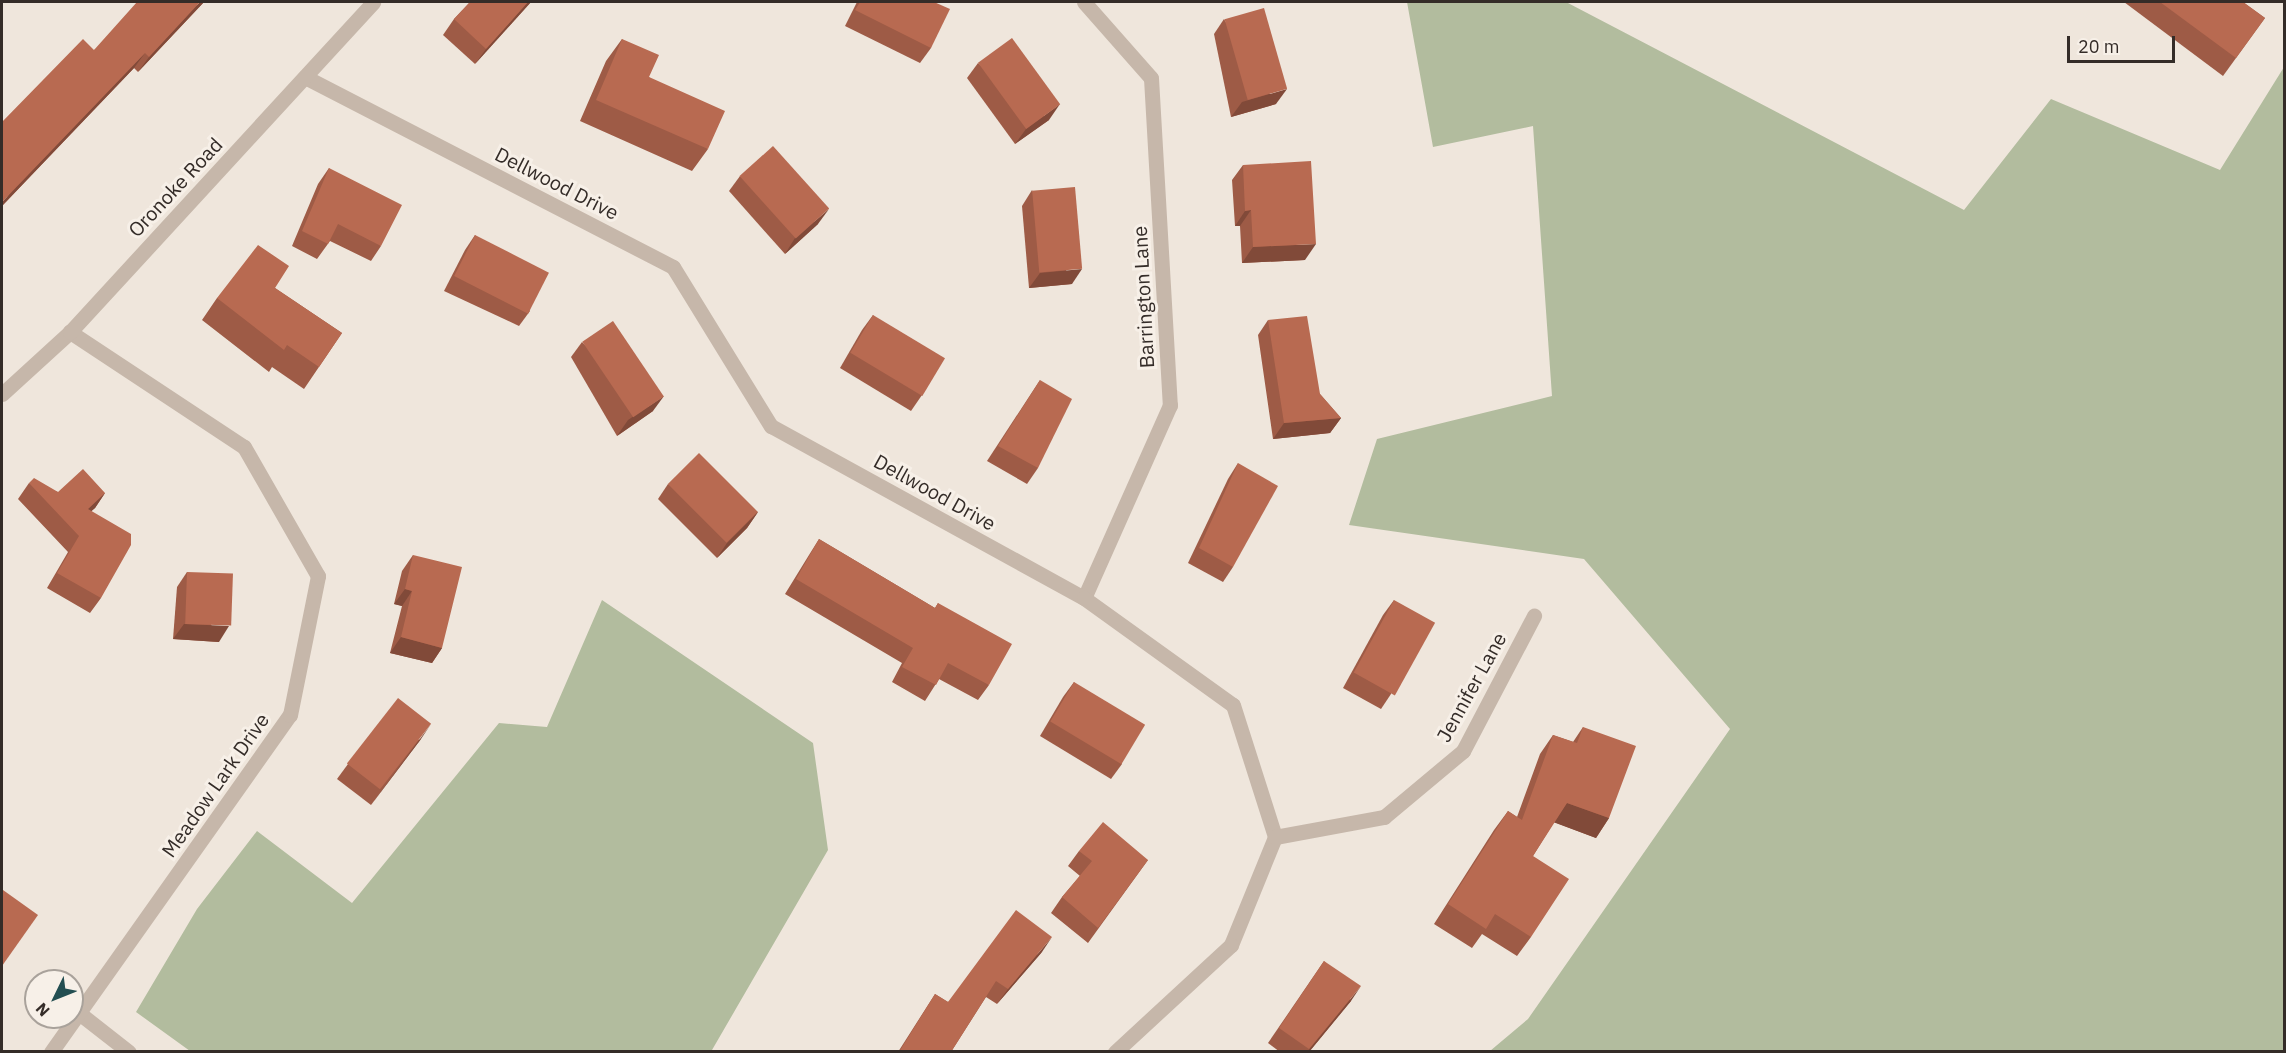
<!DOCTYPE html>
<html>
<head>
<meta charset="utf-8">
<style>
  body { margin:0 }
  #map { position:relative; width:2286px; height:1053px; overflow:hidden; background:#efe6dc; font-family:"IBM Plex Sans",sans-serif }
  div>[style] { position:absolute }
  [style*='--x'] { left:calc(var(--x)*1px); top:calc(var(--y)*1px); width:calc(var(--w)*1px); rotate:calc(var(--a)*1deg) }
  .green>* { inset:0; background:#b2bc9e }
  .minor>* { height:15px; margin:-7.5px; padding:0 7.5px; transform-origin:7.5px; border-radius:7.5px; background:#c6b7aa }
  .tertiary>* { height:15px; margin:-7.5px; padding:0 7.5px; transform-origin:7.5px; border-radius:7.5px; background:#c6b7aa }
  .wall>* { inset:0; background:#9e5b46 }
  .shaded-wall>* { inset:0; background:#814a39 }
  .building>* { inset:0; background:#b86a51; transform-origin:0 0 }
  span { translate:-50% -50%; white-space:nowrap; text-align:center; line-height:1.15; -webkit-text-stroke:6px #f7f0e8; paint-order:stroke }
  .street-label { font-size:20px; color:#342c28 }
  .frame { position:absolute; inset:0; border:3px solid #342c28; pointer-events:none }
  .north { position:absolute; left:24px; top:969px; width:60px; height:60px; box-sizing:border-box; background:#f7f0e8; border:2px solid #a9a29b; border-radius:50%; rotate:227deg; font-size:16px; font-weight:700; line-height:24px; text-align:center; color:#342c28 }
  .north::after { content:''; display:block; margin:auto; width:21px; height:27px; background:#234e51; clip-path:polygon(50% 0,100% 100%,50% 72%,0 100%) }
  .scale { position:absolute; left:2067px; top:36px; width:108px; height:27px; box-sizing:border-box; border:3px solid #342c28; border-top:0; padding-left:8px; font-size:18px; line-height:21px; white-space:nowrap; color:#342c28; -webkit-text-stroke:4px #f7f0e8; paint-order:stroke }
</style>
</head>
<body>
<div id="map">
  <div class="green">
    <div style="clip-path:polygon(1407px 2px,1566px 2px,1964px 210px,2051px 99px,2220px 170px,2284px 67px,2284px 1051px,1490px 1051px,1528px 1019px,1730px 729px,1584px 559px,1349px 525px,1377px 439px,1552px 396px,1533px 126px,1433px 147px)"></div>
    <div style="clip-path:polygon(602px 600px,813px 743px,828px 850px,712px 1050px,190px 1051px,136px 1012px,197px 909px,257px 831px,352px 903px,499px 723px,547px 727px)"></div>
  </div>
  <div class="minor">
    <div style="--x:1084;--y:2;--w:101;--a:48.6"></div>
    <div style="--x:1151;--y:78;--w:328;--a:86.7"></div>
    <div style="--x:1170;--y:405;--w:211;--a:114"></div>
    <div style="--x:305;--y:77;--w:414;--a:27.3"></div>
    <div style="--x:673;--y:267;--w:187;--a:58.4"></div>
    <div style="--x:771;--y:426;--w:357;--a:28.8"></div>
    <div style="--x:1084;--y:598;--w:183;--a:35.7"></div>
    <div style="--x:1233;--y:705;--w:139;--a:72.3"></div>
    <div style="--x:1275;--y:837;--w:117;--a:112.2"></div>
    <div style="--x:1231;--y:945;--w:158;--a:137.3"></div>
    <div style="--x:1275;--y:837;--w:111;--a:-10.4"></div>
    <div style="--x:1384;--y:817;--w:103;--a:-39.9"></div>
    <div style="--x:1463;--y:751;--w:153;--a:-62.3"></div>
    <div style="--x:79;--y:1013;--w:63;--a:38"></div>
    <div style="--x:51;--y:1052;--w:413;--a:-54.7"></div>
    <div style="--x:290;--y:715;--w:142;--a:-78.6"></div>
    <div style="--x:318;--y:576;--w:149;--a:-119.8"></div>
    <div style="--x:244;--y:447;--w:209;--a:-146.5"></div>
  </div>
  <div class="tertiary">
    <div style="--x:2;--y:394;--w:92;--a:-42.4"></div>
    <div style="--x:70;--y:332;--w:448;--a:-47.4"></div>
  </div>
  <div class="wall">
    <div style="clip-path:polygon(204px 2px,138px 72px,134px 68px,2px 206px,94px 50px)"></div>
    <div style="clip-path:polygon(470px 2px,531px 2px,475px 64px,443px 35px,454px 19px)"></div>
    <div style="clip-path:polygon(857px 2px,934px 2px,931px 48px,920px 63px,845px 26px)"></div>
    <div style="clip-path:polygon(2124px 2px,2243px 2px,2265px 18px,2223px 76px)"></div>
    <div style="clip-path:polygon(1224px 19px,1276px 104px,1231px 117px,1214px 34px)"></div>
    <div style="clip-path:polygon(622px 39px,649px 77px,708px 149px,692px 171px,580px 121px,606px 61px)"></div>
    <div style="clip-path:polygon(978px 63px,1049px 120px,1015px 144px,967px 78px)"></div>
    <div style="clip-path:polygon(1243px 165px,1305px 260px,1242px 263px,1240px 226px,1235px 226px,1232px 180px)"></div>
    <div style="clip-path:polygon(329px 168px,381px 246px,371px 261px,330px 241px,317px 259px,292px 246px,318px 184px)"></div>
    <div style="clip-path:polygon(740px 176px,818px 224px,785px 254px,729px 191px)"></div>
    <div style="clip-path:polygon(1032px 190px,1072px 284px,1029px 288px,1022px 206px)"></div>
    <div style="clip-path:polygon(475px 235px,530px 311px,519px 326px,444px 291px,465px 250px)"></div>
    <div style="clip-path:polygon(275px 288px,342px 333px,304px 389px,272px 367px,269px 372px,202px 320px,217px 298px)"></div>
    <div style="clip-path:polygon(873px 315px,922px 395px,911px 411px,840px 368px,862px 330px)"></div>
    <div style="clip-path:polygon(1268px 320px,1320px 394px,1341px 418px,1330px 433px,1273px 439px,1258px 335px)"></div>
    <div style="clip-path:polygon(582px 342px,653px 411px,617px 436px,571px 357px)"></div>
    <div style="clip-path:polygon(1040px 380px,1038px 468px,1027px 484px,987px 461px)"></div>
    <div style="clip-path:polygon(1238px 463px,1233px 567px,1223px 582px,1188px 563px,1228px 479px)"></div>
    <div style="clip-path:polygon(29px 483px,58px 492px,105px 493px,95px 508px,91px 511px,101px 598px,90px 613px,47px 588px,68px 552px,18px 499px)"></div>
    <div style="clip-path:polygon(668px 484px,758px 512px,747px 528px,717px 558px,658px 499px)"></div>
    <div style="clip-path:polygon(819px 539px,935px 608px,938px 603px,989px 685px,978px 700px,939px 679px,925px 701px,892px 682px,902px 663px,785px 594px,809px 555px)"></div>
    <div style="clip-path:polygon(413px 555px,442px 648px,432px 663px,390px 653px,402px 606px,394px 604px,402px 571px)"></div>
    <div style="clip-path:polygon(187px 572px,219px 642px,173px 639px,177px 587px)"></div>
    <div style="clip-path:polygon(1394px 600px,1391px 694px,1381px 709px,1343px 688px,1383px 615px)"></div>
    <div style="clip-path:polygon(1074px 682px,1122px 764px,1111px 779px,1040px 736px,1063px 697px)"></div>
    <div style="clip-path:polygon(1583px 727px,1609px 818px,1596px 838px,1554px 822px,1533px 856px,1531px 937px,1517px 956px,1482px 934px,1472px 948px,1434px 924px,1494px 830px,1508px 811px,1517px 817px,1540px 754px,1553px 735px,1573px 742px)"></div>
    <div style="clip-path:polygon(421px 739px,371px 805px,337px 779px,348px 764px)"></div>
    <div style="clip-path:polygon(1079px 851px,1148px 860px,1088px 943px,1051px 913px,1062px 897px,1080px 876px,1068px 866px)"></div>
    <div style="clip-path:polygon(1042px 952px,997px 1004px,986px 997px,951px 1052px,898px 1052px,935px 994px,948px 1002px)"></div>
    <div style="clip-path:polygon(1324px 961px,1351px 1001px,1309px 1052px,1280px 1052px,1268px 1043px)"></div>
  </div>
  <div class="shaded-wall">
    <div style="clip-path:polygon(200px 2px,204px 2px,138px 72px,149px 57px)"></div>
    <div style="clip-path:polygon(528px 2px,531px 2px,475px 64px,486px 49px)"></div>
    <div style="clip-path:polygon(145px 53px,134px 68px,2px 206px,2px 202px)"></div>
    <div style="clip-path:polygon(1287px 89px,1276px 104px,1231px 117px,1242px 102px)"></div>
    <div style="clip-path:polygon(1060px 104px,1049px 120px,1015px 144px,1026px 129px)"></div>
    <div style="clip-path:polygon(829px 209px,818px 224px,785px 254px,795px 238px)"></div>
    <div style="clip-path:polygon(1251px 210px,1240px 226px,1235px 226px,1245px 211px)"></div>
    <div style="clip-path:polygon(1316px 244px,1305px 260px,1242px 263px,1253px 247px)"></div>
    <div style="clip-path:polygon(1082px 269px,1072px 284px,1029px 288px,1040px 273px)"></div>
    <div style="clip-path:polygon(664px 396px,653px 411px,617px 436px,628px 420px)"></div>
    <div style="clip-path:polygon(1341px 418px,1330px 433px,1273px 439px,1284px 423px)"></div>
    <div style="clip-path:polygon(105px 493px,95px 508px,77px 524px,88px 509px)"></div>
    <div style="clip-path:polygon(758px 512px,747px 528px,717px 558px,727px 543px)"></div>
    <div style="clip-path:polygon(405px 589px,412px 591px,402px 606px,394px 604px)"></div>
    <div style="clip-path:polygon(184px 624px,229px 626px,219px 642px,173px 639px)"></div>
    <div style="clip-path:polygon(401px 637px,442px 648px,432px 663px,390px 653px)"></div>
    <div style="clip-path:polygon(431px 724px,421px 739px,371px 805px,382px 790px)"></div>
    <div style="clip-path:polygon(1567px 803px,1609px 818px,1596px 838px,1553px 822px)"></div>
    <div style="clip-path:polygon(1052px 937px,1042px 952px,997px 1004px,1008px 989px)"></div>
    <div style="clip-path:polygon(1361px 986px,1351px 1001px,1309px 1052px,1307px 1052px)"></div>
  </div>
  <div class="building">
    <div style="clip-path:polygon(137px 2px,200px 2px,149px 57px,145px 53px,2px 202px,2px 122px,83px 39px,94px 50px)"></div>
    <div style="clip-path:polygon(470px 2px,528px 2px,486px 49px,454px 19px)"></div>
    <div style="clip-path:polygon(860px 2px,934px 2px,950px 9px,931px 48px,855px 10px)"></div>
    <div style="clip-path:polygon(2160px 2px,2243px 2px,2265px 18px,2236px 58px)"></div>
    <div style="left:1264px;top:8px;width:84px;height:41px;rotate:74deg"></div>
    <div style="left:1012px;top:38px;width:82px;height:42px;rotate:54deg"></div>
    <div style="clip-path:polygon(622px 39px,659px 55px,649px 77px,725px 111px,708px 149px,596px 100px)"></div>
    <div style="left:773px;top:146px;width:84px;height:45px;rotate:48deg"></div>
    <div style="clip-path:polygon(1311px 161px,1316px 244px,1253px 247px,1251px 210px,1245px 211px,1243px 165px)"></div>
    <div style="clip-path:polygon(329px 168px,402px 205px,381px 246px,338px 224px,328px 244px,302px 231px)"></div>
    <div style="left:1075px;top:187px;width:82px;height:43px;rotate:85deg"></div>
    <div style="left:475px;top:235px;width:83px;height:46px;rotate:27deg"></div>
    <div style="clip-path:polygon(258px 245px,289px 266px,275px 288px,342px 333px,319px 367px,287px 345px,284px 350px,217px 298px)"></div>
    <div style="left:873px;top:315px;width:84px;height:44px;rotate:31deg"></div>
    <div style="clip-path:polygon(1307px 316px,1320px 394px,1341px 418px,1284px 423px,1268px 320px)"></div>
    <div style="left:613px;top:321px;width:91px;height:37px;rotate:56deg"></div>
    <div style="clip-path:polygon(1040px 380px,1072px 399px,1038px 468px,998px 446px)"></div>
    <div style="left:699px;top:453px;width:83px;height:44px;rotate:45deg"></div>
    <div style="clip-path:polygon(1238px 463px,1278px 486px,1233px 567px,1199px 548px)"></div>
    <div style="clip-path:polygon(83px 469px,105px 493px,88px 509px,131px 534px,131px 545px,101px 598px,57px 573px,79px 536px,29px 483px,34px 478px,58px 492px)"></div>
    <div style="clip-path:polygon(819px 539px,935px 608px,938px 603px,1012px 644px,989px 685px,948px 663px,936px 685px,902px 667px,913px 648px,796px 579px)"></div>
    <div style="clip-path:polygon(413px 555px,462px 567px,442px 648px,401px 637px,412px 591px,405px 589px)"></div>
    <div style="left:187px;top:572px;width:46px;height:52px;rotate:2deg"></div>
    <div style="left:1394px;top:600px;width:47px;height:83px;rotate:29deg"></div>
    <div style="left:1074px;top:682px;width:83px;height:46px;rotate:31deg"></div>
    <div style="left:398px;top:698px;width:42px;height:83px;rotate:38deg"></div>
    <div style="clip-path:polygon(1583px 727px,1636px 746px,1609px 818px,1567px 803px,1533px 856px,1569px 879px,1531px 937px,1495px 914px,1486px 929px,1448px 904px,1508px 811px,1522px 820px,1553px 735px,1577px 743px)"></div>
    <div style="clip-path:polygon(1103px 822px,1148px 860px,1098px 928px,1062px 897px,1092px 861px,1079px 851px)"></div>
    <div style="clip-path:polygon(3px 890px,38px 915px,2px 966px,2px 893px)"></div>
    <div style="clip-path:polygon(1016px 910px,1052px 937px,1008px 989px,996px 981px,951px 1052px,899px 1052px,935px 994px,948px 1002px)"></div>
    <div style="clip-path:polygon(1324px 961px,1361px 986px,1309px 1049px,1279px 1028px)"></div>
  </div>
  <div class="street-label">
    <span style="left:557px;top:183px;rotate:27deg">Dellwood Drive</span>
    <span style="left:175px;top:187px;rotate:-47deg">Oronoke Road</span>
    <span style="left:1143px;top:297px;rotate:-93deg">Barrington Lane</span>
    <span style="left:935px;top:492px;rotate:29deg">Dellwood Drive</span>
    <span style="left:1471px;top:687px;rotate:-61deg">Jennifer Lane</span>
    <span style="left:215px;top:785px;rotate:-55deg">Meadow Lark Drive</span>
  </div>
  <div class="frame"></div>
  <div class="north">N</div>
  <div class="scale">20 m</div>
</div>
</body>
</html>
